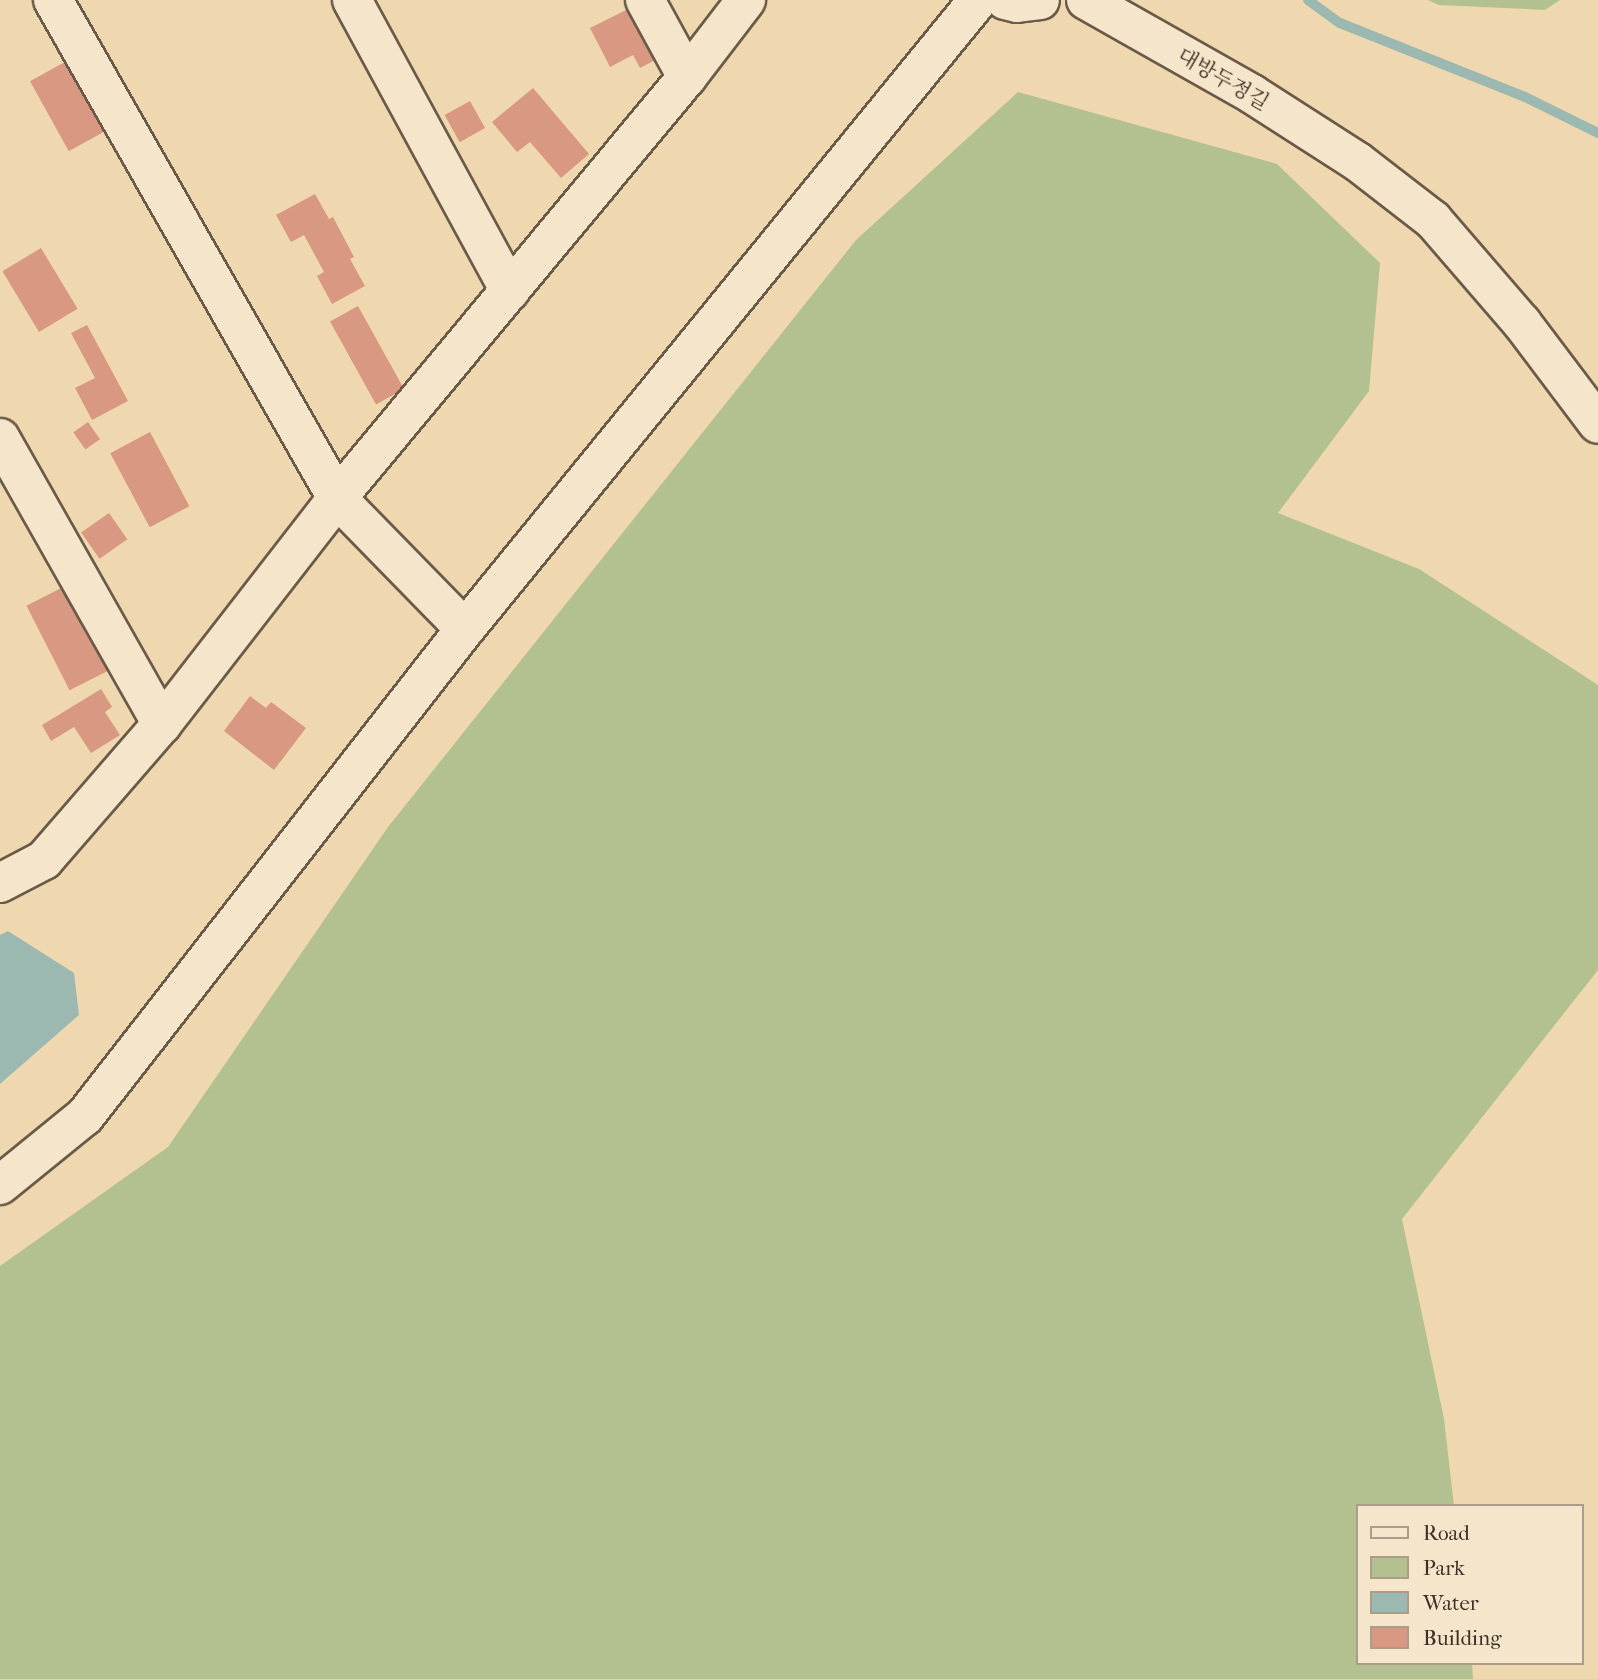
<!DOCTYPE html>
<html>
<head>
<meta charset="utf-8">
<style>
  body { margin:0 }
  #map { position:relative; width:1598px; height:1679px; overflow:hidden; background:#efd8af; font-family:"IM FELL French Canon","Noto Serif KR",serif }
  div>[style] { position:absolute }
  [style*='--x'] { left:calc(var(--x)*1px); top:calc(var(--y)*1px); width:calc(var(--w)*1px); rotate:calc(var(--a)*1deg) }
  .green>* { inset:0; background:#b3c08f }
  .water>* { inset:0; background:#9bb9b1 }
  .stream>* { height:10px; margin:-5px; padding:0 5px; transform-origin:5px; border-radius:5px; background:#9bb9b1 }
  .building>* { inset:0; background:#d99882; transform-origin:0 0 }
  .roads { filter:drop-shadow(2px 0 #6a5a48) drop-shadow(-2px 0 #6a5a48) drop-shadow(0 2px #6a5a48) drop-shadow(0 -2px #6a5a48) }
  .minor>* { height:38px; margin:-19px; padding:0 19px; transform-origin:19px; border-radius:19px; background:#f5e6cb }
  .tertiary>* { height:38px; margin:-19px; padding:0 19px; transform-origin:19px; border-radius:19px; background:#f5e6cb }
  span { translate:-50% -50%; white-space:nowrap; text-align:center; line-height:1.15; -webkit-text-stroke:5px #f5e6cb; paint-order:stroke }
  .street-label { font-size:21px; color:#3d3026 }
  .legend { position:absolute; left:1356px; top:1504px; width:228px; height:161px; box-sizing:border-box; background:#f5e6cb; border:2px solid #ab9d89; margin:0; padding:9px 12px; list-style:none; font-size:21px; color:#3d3026 }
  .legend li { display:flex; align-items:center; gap:14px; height:35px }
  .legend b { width:35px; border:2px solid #ab9d89 }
</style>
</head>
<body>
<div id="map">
  <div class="green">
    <div style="clip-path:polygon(1428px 0,1560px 0,1545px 10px,1439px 5px)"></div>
    <div style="clip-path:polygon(1018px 92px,1277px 164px,1380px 263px,1369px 391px,1278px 513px,1419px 569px,1598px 685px,1598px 970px,1402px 1219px,1444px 1419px,1454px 1506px,1358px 1506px,1358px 1663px,1472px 1663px,1473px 1679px,0 1679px,0 1266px,168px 1147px,388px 827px,856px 240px)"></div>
  </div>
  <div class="water">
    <div style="clip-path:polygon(8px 931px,74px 973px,79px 1015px,0 1084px,0 935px)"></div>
  </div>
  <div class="stream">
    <div style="--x:1308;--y:0;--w:39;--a:36"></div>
    <div style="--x:1340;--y:23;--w:199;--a:21.8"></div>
    <div style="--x:1525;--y:97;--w:81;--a:26.3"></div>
  </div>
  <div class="building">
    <div style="clip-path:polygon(636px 5px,663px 56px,640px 68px,633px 55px,610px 67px,590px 28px)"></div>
    <div style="left:72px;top:58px;width:80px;height:48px;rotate:61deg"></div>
    <div style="clip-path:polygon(533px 88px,589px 154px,561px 178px,530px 142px,517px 152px,492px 122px)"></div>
    <div style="left:470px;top:101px;width:31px;height:29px;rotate:61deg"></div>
    <div style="clip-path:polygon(315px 194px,329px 219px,333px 217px,354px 257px,350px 259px,365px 286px,332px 304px,317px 276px,324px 272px,304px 235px,291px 242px,276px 215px)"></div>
    <div style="left:41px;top:248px;width:71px;height:45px;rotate:59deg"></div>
    <div style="left:358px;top:306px;width:95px;height:32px;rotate:61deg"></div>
    <div style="clip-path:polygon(87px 325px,128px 401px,92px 420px,75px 388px,95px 378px,71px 333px)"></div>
    <div style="left:88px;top:422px;width:21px;height:18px;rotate:55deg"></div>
    <div style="left:150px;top:432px;width:84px;height:45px;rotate:62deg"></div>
    <div style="left:109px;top:513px;width:32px;height:34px;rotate:55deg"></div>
    <div style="left:71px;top:583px;width:95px;height:50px;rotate:63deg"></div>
    <div style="clip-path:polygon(101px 689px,112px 707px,105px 712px,120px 735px,91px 753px,74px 727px,51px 741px,42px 725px)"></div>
    <div style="clip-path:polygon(250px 696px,266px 708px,271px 702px,306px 728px,274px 770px,224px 731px)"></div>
  </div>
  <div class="roads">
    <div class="minor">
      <div style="--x:53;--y:0;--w:573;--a:60.3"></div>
      <div style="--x:337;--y:498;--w:183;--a:45.7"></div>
      <div style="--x:352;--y:0;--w:331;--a:61.5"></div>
      <div style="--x:645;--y:0;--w:88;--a:61.4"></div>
      <div style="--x:1005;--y:0;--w:12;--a:14"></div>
      <div style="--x:1017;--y:3;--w:23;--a:-7"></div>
      <div style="--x:1086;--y:0;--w:191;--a:29.5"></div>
      <div style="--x:1252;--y:94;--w:126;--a:32.7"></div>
      <div style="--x:0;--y:438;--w:329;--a:60.5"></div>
      <div style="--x:0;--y:883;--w:50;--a:-27.6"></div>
      <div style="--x:44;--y:860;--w:180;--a:-49.1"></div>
      <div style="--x:162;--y:724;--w:286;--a:-52.2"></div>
      <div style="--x:337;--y:498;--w:547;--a:-50.26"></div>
      <div style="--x:687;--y:77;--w:97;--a:-52.5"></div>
    </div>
    <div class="tertiary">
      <div style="--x:1358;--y:162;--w:95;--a:37.7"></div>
      <div style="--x:1433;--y:220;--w:136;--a:49.2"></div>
      <div style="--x:1522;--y:323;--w:126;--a:53"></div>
      <div style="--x:0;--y:1185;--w:109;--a:-39.1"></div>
      <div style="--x:85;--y:1116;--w:618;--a:-52.04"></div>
      <div style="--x:465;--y:629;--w:812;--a:-50.8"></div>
    </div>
  </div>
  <div class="street-label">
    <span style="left:1223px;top:79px;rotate:30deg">대방두정길</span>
  </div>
  <ul class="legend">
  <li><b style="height:9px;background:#f5e6cb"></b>Road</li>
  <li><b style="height:19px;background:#b3c08f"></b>Park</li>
  <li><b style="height:19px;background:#9bb9b1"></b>Water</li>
  <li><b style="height:19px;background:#d99882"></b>Building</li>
  </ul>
</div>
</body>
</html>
